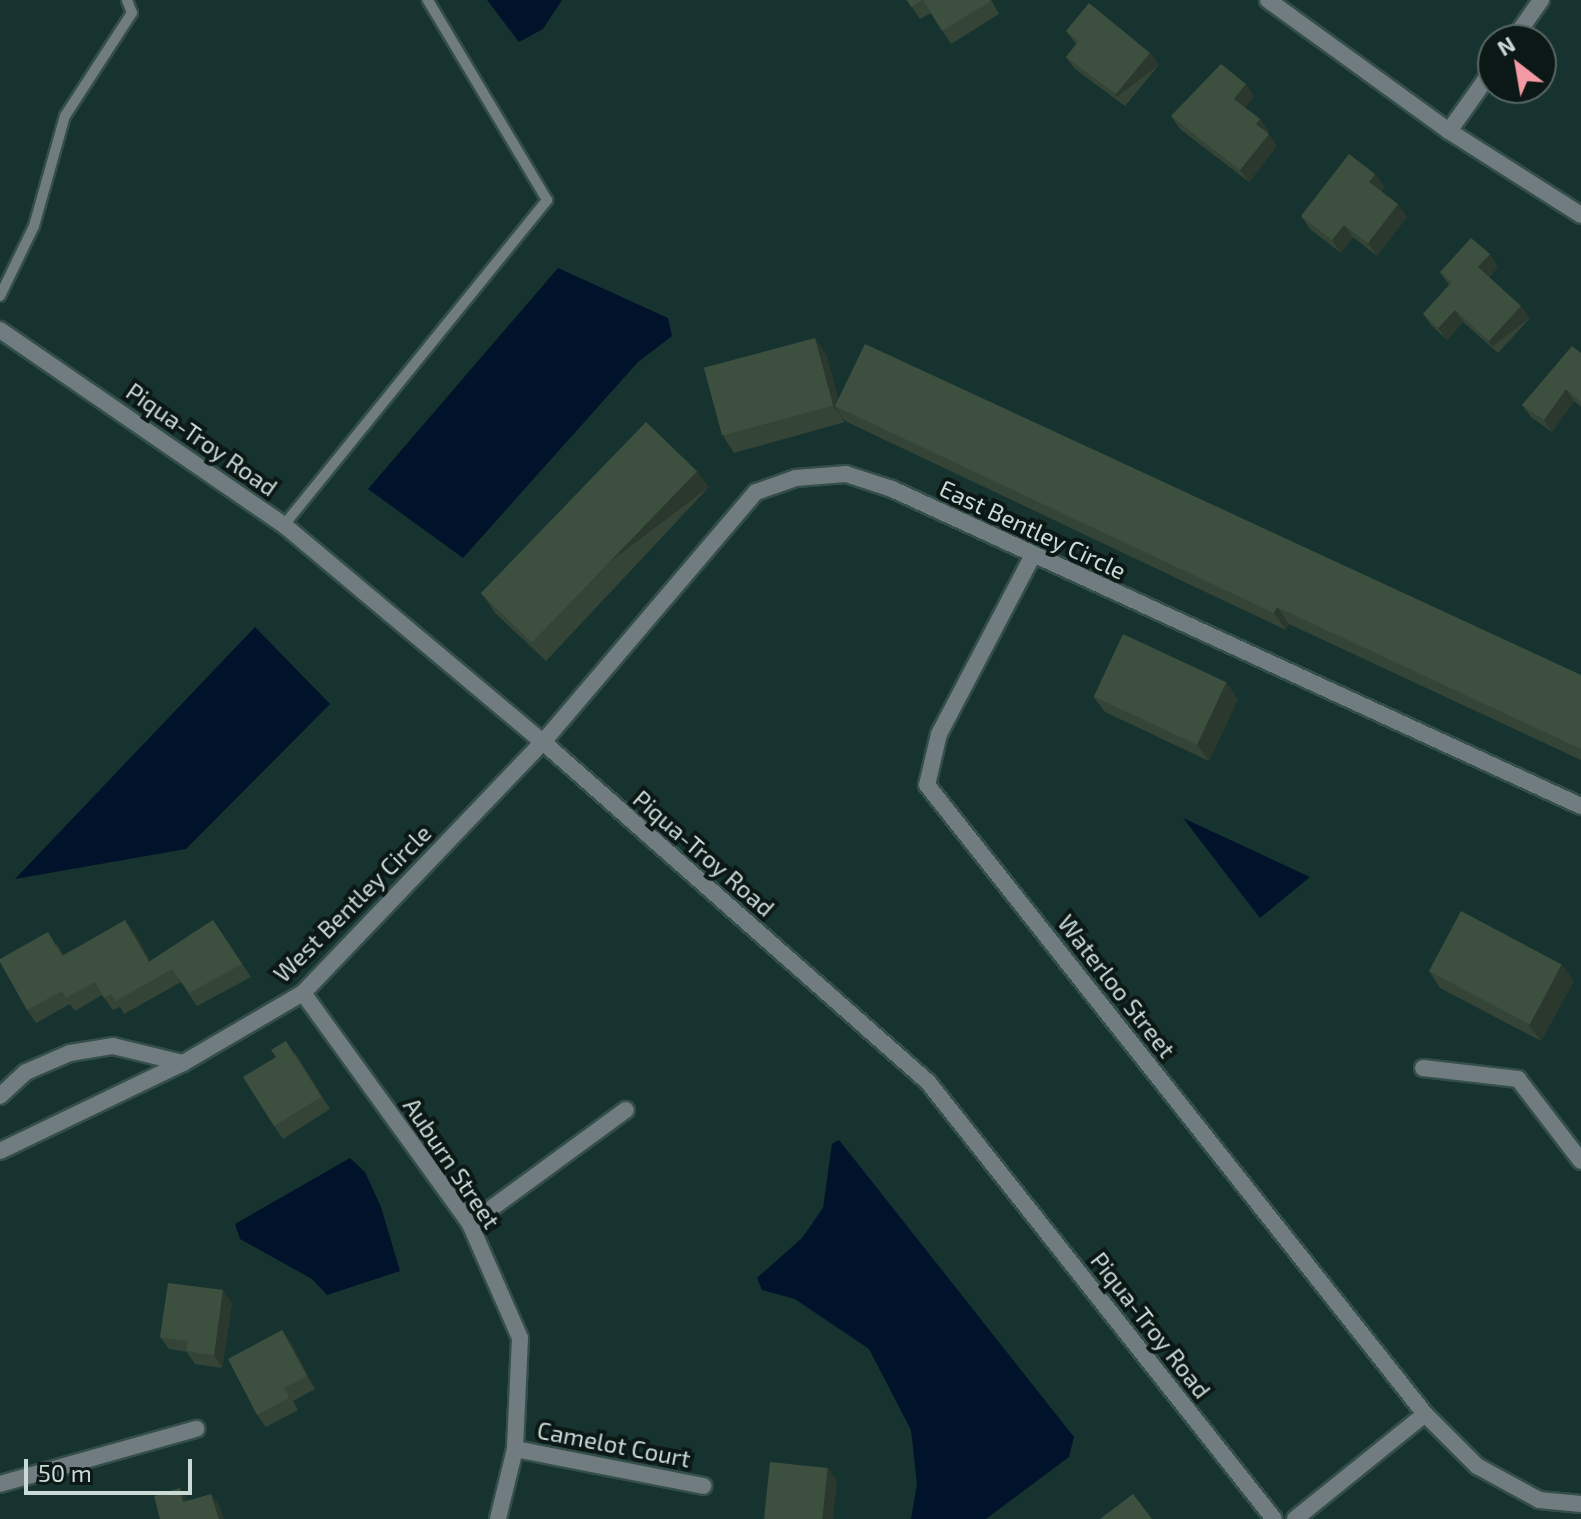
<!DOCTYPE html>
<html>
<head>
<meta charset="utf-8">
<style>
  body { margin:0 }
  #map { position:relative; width:1581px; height:1519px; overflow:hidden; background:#17332f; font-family:"Exo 2",sans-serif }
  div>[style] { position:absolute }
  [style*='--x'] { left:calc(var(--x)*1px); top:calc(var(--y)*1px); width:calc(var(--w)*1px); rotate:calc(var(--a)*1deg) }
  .water>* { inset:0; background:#00132b }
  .roads { filter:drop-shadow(2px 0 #344e4a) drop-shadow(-2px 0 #344e4a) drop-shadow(0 2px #344e4a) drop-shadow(0 -2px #344e4a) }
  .service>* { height:10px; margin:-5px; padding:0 5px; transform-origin:5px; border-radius:5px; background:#707c80 }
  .minor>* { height:16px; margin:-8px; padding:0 8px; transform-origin:8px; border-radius:8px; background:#707c80 }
  .tertiary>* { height:16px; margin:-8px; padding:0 8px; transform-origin:8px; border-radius:8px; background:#707c80 }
  .wall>* { inset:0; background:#344537 }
  .shaded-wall>* { inset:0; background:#2b382d; transform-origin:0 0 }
  .building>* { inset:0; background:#3d5040; transform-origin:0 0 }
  span { translate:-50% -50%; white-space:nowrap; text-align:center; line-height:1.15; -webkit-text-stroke:8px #0c1816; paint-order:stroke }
  .street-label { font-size:24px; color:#cadad7 }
  .north { position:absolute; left:1477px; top:24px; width:80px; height:80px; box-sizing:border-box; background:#0c1816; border:2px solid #586663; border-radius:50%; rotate:329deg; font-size:22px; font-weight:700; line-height:32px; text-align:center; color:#cadad7 }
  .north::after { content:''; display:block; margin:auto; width:28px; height:36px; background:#f49aa5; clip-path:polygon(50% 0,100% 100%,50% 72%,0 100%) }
  .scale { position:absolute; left:24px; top:1459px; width:168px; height:36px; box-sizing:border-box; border:4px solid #cadad7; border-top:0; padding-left:10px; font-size:24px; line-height:28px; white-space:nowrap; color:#cadad7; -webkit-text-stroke:6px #0c1816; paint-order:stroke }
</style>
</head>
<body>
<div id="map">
  <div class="water">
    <div style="clip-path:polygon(487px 0,562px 0,543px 29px,519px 42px)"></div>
    <div style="clip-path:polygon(558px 268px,668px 318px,672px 336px,638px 362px,463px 558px,368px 489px)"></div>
    <div style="clip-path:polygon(255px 627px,330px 704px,186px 849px,15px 879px)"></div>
    <div style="clip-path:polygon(1183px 818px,1310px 877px,1260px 918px)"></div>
    <div style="clip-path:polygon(839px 1140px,1074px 1437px,1069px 1457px,986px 1519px,911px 1519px,917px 1484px,911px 1430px,869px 1349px,795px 1299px,762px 1290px,757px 1278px,802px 1238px,823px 1208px,832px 1144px)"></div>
    <div style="clip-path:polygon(350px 1158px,365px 1172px,381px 1207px,400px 1271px,327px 1295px,312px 1279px,240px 1239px,235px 1224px)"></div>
  </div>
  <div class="roads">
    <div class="service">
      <div style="--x:0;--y:296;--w:78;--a:-64.1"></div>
      <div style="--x:34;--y:226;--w:114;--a:-74.3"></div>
      <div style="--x:65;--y:116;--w:123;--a:-57"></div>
      <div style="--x:132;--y:13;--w:14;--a:-111"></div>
      <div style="--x:284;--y:525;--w:418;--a:-51"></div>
      <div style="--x:547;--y:200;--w:233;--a:-120.8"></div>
    </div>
    <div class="minor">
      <div style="--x:1268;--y:0;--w:223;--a:35.9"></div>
      <div style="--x:1449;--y:131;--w:156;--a:32.5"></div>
      <div style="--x:1513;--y:40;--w:49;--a:-55"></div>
      <div style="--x:1449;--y:131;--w:76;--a:-54.6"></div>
      <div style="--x:1032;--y:557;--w:200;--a:117.7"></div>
      <div style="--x:939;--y:734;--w:52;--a:103.2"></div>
      <div style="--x:927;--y:785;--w:802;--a:51.63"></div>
      <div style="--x:303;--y:993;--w:285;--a:54.1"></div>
      <div style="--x:470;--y:1224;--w:124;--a:66.3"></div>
      <div style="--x:520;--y:1338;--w:111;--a:92.6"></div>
      <div style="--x:515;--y:1449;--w:72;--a:103.7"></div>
      <div style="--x:1423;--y:1068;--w:96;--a:6.6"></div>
      <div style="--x:1518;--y:1079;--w:103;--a:52.5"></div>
      <div style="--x:0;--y:1096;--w:35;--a:-43"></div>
      <div style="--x:26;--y:1072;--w:48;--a:-23.4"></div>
      <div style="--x:70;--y:1053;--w:44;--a:-9.2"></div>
      <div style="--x:113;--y:1046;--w:72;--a:13.7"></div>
      <div style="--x:0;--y:1151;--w:203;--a:-25.7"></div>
      <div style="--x:183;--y:1063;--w:139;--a:-30.3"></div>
      <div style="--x:303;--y:993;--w:347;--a:-46.3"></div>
      <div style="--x:543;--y:742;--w:328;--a:-49.6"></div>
      <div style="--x:756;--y:492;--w:42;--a:-19.3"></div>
      <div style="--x:796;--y:478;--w:50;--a:-4.6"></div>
      <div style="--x:846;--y:474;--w:48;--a:18.1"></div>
      <div style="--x:892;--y:489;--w:758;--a:24.71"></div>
      <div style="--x:470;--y:1224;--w:193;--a:-36.2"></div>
      <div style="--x:515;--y:1449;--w:192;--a:11.1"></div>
      <div style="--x:0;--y:1484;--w:204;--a:-15.7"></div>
      <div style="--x:1295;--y:1519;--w:167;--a:-38.9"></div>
      <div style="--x:1425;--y:1414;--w:74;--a:45"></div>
      <div style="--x:1477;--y:1466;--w:71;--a:28.7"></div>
      <div style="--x:1539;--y:1500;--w:42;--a:5.4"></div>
    </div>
    <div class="tertiary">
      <div style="--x:0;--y:330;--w:345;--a:34.5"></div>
      <div style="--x:284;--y:525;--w:338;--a:40"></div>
      <div style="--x:543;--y:742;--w:514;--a:41.45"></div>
      <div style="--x:928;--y:1082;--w:557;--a:51.63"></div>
    </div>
  </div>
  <div class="wall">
    <div style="clip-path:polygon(907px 0,991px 0,999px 14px,951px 44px,931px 13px,920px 19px)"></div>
    <div style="clip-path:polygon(1066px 31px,1150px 53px,1159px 65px,1125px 106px,1075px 69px,1066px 57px,1076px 44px)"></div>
    <div style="clip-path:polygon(1254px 96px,1245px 108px,1260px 119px,1269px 132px,1267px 133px,1277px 146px,1249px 182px,1180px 129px,1171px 116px)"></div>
    <div style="clip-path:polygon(1375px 174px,1384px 187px,1381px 191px,1407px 217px,1377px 256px,1353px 237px,1341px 253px,1310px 229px,1301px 216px)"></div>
    <div style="clip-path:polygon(1498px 267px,1489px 277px,1530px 318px,1498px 353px,1463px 322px,1447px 340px,1432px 326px,1423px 314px,1449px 285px,1440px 272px)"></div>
    <div style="clip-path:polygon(1581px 353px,1581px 407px,1574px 401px,1552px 432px,1531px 417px,1522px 405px)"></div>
    <div style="clip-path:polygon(826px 354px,838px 399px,1581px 675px,1581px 760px,1289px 624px,1286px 630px,847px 422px,843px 418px,845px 422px,734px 453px,723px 436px)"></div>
    <div style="clip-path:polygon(709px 487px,546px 661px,495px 613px,484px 596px)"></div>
    <div style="clip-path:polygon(1093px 696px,1238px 699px,1209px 761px,1105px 712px)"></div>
    <div style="clip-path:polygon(213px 920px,251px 977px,197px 1006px,181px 982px,124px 1014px,120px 1007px,113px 1010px,102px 995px,75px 1011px,70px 1004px,36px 1023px,27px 1010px,57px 944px,63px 955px,134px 932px,150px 961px)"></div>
    <div style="clip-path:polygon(1429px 971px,1574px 981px,1541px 1041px,1440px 988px)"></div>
    <div style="clip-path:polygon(295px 1053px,330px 1109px,283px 1139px,274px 1126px)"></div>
    <div style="clip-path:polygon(232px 1303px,222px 1368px,195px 1364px,187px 1352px,169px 1349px,160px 1337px)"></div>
    <div style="clip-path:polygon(282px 1330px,291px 1343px,315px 1389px,293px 1401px,298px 1410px,266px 1427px,257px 1415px)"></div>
  </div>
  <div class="shaded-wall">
    <div style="left:1150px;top:53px;width:15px;height:53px;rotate:53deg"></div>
    <div style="clip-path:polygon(1246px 84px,1254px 96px,1243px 111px,1234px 99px)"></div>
    <div style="clip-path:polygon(1260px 119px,1269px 132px,1265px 137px,1256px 124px)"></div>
    <div style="clip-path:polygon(1269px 134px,1277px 146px,1249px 182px,1240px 170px)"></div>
    <div style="clip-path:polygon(1375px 174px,1384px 187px,1378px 195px,1369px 182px)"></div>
    <div style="clip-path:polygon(1398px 204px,1407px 217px,1377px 256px,1368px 243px)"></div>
    <div style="clip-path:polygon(1344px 225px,1353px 237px,1341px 253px,1332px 240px)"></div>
    <div style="clip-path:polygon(1490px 254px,1498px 267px,1487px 280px,1478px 267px)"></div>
    <div style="left:1521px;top:306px;width:15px;height:47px;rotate:53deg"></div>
    <div style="clip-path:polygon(1455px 310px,1463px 322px,1447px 340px,1438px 328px)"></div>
    <div style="clip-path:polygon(815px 338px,826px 354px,841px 408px,835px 406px,843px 418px,845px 422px,833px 406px)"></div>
    <div style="clip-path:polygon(1566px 389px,1574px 401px,1552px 432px,1544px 420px)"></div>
    <div style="left:697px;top:471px;width:20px;height:238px;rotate:53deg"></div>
    <div style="clip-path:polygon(1277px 607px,1289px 624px,1286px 630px,1274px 613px)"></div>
    <div style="clip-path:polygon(1226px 682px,1238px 699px,1209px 761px,1197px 745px)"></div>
    <div style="clip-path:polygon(125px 920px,134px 932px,158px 975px,149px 962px)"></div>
    <div style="clip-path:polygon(1562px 964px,1574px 981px,1541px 1041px,1529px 1025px)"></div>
    <div style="clip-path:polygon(223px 1290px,232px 1303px,222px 1368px,214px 1355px)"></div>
    <div style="clip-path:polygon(282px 1330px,291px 1343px,315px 1389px,307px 1376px)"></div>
    <div style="clip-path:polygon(828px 1468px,837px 1481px,833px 1519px,822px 1519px)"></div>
    <div style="clip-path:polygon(180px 1488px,188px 1501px,183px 1502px)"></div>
    <div style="clip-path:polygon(211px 1494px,220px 1506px,224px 1519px,219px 1519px)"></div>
  </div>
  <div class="building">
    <div style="clip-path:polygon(907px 0,922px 0,911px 7px)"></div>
    <div style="clip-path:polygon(923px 0,990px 0,991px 1px,942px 31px)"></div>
    <div style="clip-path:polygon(1089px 3px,1150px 53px,1116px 94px,1066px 57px,1079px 41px,1066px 31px)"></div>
    <div style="clip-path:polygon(1221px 64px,1246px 84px,1234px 99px,1260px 119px,1256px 124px,1269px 134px,1240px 170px,1171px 116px)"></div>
    <div style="clip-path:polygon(1349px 154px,1375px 174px,1369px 182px,1398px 204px,1368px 243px,1344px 225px,1332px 240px,1301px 216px)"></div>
    <div style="clip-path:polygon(1471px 238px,1490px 254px,1478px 267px,1521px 306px,1489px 341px,1455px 310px,1438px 328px,1423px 314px,1452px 282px,1440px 272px)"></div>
    <div style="left:815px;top:338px;width:70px;height:115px;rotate:75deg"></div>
    <div style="clip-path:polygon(865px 344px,1581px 675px,1581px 749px,1277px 607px,1274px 613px,835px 406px)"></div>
    <div style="clip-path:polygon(1572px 346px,1581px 353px,1581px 402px,1566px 389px,1544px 420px,1522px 405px)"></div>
    <div style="left:646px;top:422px;width:71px;height:238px;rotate:44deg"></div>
    <div style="left:1123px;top:634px;width:114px;height:69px;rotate:25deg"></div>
    <div style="left:1461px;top:911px;width:114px;height:68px;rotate:28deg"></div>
    <div style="clip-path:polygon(125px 920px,149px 962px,213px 920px,242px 964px,189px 993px,172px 969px,116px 1001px,111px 994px,104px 998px,95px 982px,66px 998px,62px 991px,27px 1010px,0 962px,0 959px,48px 932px,62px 956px)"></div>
    <div style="clip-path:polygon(286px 1041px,321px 1097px,274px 1126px,243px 1077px,276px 1057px,271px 1050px)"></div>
    <div style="clip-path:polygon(168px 1283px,223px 1290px,214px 1355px,186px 1351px,188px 1341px,160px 1337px)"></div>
    <div style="clip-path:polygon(282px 1330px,307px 1376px,284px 1388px,289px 1398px,257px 1415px,228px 1359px)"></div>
    <div style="left:770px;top:1462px;width:58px;height:57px;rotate:6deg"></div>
    <div style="clip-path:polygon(180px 1488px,183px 1502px,211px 1494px,219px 1519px,160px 1519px,154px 1496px)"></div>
    <div style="clip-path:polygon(1133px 1494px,1152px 1519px,1100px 1519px)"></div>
  </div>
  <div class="street-label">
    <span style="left:202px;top:439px;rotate:35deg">Piqua-Troy Road</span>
    <span style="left:1033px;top:529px;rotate:25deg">East Bentley Circle</span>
    <span style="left:704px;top:853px;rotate:41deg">Piqua-Troy Road</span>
    <span style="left:352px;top:903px;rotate:-45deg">West Bentley Circle</span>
    <span style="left:1117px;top:986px;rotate:52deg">Waterloo Street</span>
    <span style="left:452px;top:1163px;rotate:56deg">Auburn Street</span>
    <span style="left:1151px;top:1325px;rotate:52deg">Piqua-Troy Road</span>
    <span style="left:614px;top:1444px;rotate:11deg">Camelot Court</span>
  </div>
  <div class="north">N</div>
  <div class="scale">50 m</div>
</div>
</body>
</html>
